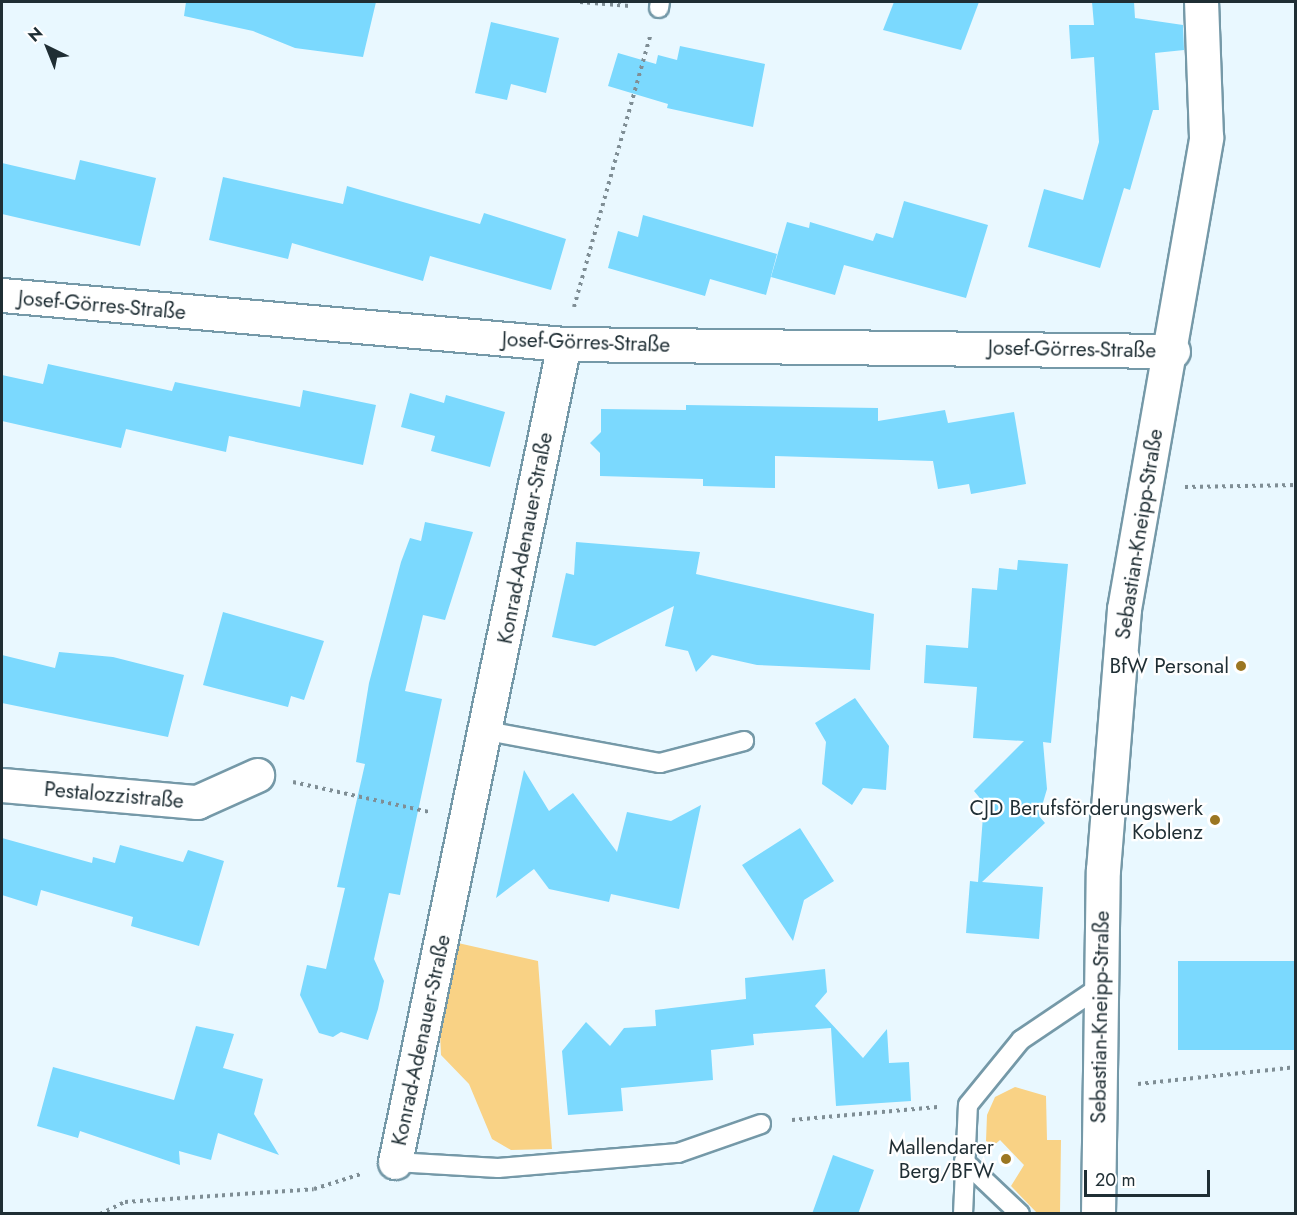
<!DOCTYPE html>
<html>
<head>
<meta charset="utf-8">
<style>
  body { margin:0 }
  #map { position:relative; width:1297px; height:1215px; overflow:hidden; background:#e9f8ff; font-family:Jost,sans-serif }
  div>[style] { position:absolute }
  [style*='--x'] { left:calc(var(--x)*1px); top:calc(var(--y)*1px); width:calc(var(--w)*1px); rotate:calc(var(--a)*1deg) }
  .green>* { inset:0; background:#f9d285 }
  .building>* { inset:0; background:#7bd9fe; transform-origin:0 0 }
  .path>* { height:4px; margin-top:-2px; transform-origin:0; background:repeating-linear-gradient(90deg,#7f8e95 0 3px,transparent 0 7.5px) }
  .roads { filter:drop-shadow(2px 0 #7599a8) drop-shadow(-2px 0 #7599a8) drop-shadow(0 2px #7599a8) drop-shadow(0 -2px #7599a8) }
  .service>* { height:18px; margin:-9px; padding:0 9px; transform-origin:9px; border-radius:9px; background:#fff }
  .minor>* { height:33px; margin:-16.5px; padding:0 16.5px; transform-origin:16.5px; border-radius:16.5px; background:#fff }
  .dots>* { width:16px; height:16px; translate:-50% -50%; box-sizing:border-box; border:3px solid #fff; border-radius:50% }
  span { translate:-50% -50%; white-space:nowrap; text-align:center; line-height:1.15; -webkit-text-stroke:4.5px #fff; paint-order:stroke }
  .street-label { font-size:21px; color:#1f2e34 }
  .poi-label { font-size:21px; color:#1f2e34 }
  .right { translate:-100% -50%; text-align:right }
  .frame { position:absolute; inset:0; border:3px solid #1f2e34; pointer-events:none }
  .north { position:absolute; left:18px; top:18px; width:60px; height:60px; -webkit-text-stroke:4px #fff; paint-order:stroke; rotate:317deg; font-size:16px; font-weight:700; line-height:24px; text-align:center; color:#1f2e34 }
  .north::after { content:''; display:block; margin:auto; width:21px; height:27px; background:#1f2e34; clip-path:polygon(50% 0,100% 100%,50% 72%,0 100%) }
  .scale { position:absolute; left:1084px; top:1170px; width:126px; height:27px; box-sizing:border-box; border:3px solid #1f2e34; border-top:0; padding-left:8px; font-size:18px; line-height:21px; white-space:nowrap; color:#1f2e34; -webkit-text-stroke:4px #fff; paint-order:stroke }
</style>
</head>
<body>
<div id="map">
  <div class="green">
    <div style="clip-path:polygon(458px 943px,538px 961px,552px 1149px,511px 1150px,492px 1139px,469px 1084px,441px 1055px,440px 1033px)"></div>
    <div style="clip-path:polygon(1015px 1087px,1046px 1096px,1047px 1140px,1061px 1140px,1060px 1213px,1037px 1213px,1011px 1186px,1024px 1165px,1000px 1140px,992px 1147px,986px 1141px,987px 1115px,995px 1097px)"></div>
  </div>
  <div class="building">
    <div style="clip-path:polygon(186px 2px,376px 2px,363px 57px,295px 48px,253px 31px,184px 16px)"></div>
    <div style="clip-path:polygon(894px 2px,979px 2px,961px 50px,883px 30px)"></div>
    <div style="clip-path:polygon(1092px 2px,1134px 2px,1135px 18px,1183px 25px,1184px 50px,1155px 53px,1159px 110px,1153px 110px,1130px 190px,1124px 188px,1100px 268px,1028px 247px,1044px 189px,1083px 200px,1099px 142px,1094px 57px,1071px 59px,1069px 25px,1094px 25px)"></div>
    <div style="clip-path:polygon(491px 22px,559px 38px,546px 93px,511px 84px,507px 100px,475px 93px)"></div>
    <div style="clip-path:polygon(680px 46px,765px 64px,753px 127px,667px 108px,668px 104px,608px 86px,618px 53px,656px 64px,658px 55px,677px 60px)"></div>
    <div style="clip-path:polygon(80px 160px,156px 178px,140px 246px,2px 214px,2px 163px,75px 180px)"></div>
    <div style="clip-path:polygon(223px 177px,343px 204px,347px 186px,480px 224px,484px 213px,566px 239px,551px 290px,430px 256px,423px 281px,292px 243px,288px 259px,209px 240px)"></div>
    <div style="clip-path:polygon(904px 201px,988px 225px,966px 298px,844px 265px,835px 295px,771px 277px,787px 222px,809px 228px,810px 222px,873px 241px,876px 233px,893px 238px)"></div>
    <div style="clip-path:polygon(643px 215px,777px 254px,766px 295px,710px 279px,705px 296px,608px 268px,618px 231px,638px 237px)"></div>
    <div style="clip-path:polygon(48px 364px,172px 391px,175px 382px,300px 407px,303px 390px,376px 405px,363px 465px,229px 436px,226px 452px,126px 429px,121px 448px,2px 421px,2px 375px,43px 384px)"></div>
    <div style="clip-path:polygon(410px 393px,444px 403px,446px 395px,505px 412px,490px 467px,431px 451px,435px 436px,401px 427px)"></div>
    <div style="clip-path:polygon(686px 405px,878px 408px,878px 421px,945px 410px,948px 423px,1014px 412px,1026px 484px,971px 494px,969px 484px,938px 489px,933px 461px,775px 456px,775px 488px,703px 486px,703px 479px,600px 476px,600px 453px,590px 443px,601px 432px,601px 409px,686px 410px)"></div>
    <div style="clip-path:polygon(425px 522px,473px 532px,445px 620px,423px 615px,405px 691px,442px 699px,400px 895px,389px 893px,374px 959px,384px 981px,378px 1009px,368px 1040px,341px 1032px,333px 1037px,319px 1033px,300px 995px,307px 965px,326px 969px,345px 888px,337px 887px,365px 764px,356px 762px,369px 683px,401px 562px,410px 538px,421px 541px)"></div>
    <div style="clip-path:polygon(576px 542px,700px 552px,696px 574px,874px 614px,870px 670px,757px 665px,712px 655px,696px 672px,688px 651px,665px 646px,674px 606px,595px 646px,552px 637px,566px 573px,574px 575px)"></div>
    <div style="clip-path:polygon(1018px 560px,1068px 564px,1051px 743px,1043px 742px,1047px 789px,1039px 816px,1045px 823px,982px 882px,1043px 887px,1039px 939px,966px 933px,970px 881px,978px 882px,984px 803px,974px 791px,1024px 741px,973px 738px,977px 687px,924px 683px,926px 645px,968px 648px,972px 588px,997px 590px,999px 568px,1017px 570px)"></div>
    <div style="clip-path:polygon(223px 612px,324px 641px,304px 700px,291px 696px,288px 707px,203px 685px)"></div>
    <div style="clip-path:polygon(59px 652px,113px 657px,184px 675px,168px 737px,2px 703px,2px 655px,55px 668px)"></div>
    <div style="clip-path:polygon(855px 698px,889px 746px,886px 790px,863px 788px,852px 805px,822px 784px,826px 742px,815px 723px)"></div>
    <div style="clip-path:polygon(524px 770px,549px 811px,573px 793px,617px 852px,627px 812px,671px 821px,701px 805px,679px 909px,611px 894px,609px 902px,549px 889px,534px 869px,496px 898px)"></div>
    <div style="clip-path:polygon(800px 828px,834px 881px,804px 900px,793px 941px,742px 865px)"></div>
    <div style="clip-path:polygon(2px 838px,92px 863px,93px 857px,115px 863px,120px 845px,183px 862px,188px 850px,224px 861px,199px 946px,131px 926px,133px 917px,41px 890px,37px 906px,2px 895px)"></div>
    <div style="left:1296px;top:961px;width:89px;height:118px;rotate:90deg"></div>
    <div style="clip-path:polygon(825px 969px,827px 992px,815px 1006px,863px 1058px,887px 1029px,889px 1063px,909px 1062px,911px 1101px,836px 1106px,831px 1028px,753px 1034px,754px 1045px,711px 1050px,713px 1080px,621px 1088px,623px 1111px,568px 1115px,562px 1051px,586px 1022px,610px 1046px,624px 1028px,656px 1026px,655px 1010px,746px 999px,745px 978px)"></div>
    <div style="clip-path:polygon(196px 1026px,234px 1034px,223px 1068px,263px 1079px,254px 1114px,279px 1155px,218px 1133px,211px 1160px,179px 1151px,180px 1165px,80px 1131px,78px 1138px,37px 1126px,53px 1067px,174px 1100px)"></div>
    <div style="clip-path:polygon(833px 1155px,874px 1170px,858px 1214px,812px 1214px)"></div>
  </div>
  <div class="path">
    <div style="--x:580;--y:2;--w:50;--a:4.6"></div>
    <div style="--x:574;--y:307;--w:281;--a:-74.3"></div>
    <div style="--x:1185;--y:487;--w:111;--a:-1"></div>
    <div style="--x:293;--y:782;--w:139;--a:12.4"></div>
    <div style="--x:1138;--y:1084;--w:159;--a:-6.1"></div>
    <div style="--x:792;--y:1120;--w:146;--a:-5.1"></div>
    <div style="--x:100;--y:1214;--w:28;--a:-26"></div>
    <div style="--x:125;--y:1202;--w:189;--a:-3.9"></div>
    <div style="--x:314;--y:1189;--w:49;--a:-17.7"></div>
  </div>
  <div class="roads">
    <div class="service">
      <div style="--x:659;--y:8;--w:6;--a:-81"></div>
      <div style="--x:487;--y:731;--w:176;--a:10.5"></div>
      <div style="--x:660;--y:763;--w:87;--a:-14.7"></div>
      <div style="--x:964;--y:1161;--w:77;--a:43.4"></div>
      <div style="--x:395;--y:1162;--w:103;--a:3.3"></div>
      <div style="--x:498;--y:1168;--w:181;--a:-4.8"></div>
      <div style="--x:678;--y:1153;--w:88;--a:-19.3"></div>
      <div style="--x:963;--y:1214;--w:109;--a:-87.4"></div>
      <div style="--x:968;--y:1105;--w:84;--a:-50.8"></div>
      <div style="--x:1021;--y:1040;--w:97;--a:-34"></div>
    </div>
    <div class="minor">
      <div style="--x:2;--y:295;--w:564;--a:4.98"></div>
      <div style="--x:564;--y:344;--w:609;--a:0.66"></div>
      <div style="--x:2;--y:785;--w:196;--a:5"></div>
      <div style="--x:197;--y:802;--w:66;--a:-24.2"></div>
      <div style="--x:395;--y:1162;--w:835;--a:-78.33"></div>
      <div style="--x:1098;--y:1214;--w:344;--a:-89.2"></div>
      <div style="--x:1103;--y:870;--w:262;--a:-85.4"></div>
      <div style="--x:1124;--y:609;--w:479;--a:-80.1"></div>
      <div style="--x:1206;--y:137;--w:135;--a:-92.1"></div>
    </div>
  </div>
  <div class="dots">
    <div style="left:1241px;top:666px;background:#9b7621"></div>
    <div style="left:1215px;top:820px;background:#9b7621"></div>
    <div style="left:1006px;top:1159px;background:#9b7621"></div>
  </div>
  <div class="street-label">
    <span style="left:102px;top:305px;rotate:5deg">Josef-Görres-Straße</span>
    <span style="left:586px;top:342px;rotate:2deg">Josef-Görres-Straße</span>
    <span style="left:1072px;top:349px;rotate:1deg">Josef-Görres-Straße</span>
    <span style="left:1139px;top:534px;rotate:-81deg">Sebastian-Kneipp-Straße</span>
    <span style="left:525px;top:538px;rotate:-79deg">Konrad-Adenauer-Straße</span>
    <span style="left:114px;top:795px;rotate:5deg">Pestalozzistraße</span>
    <span style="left:1100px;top:1017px;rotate:-89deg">Sebastian-Kneipp-Straße</span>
    <span style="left:421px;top:1040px;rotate:-78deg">Konrad-Adenauer-Straße</span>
  </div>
  <div class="poi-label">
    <span class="right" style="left:1229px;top:666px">BfW Personal</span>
    <span class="right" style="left:1203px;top:820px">CJD Berufsförderungswerk<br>Koblenz</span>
    <span class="right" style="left:994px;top:1159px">Mallendarer<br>Berg/BFW</span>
  </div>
  <div class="frame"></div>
  <div class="north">N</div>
  <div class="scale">20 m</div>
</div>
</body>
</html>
